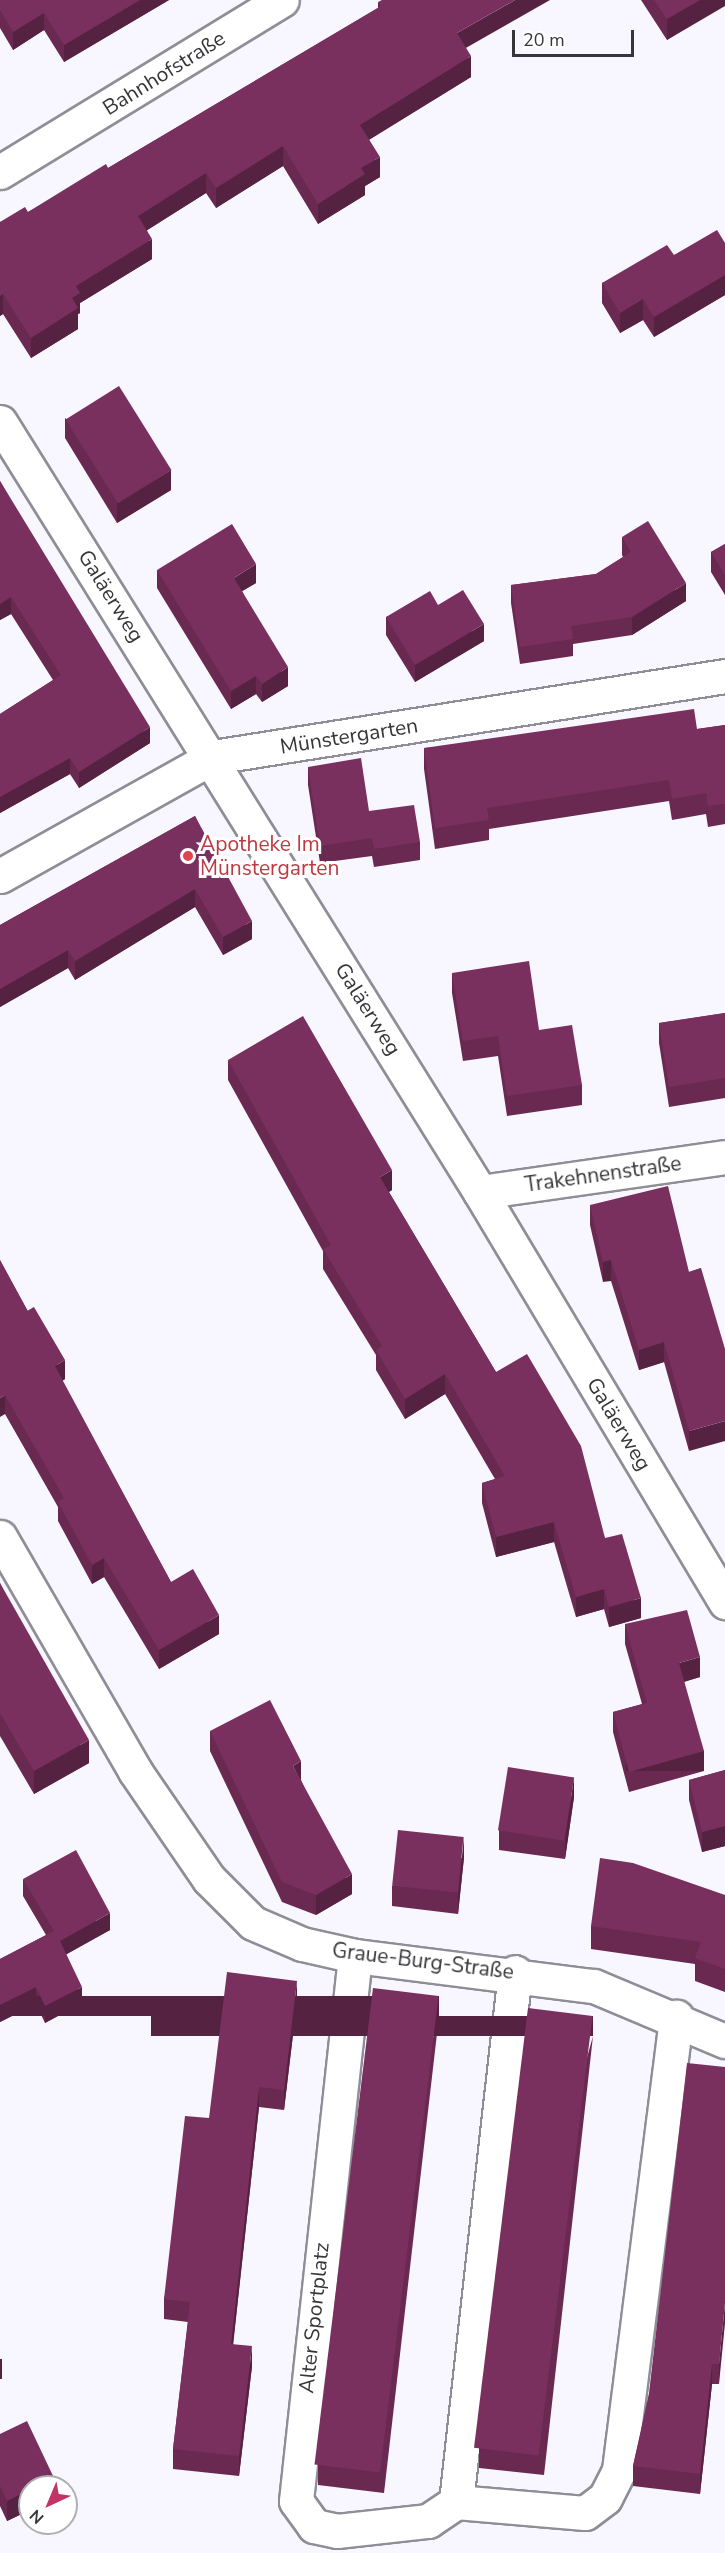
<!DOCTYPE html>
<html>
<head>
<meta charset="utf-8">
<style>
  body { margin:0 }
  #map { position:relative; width:725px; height:2553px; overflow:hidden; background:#f8f6ff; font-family:"Nunito Sans",sans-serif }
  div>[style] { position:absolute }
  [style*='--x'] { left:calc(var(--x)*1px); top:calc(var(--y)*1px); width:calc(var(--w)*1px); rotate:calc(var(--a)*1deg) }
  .roads { filter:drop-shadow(2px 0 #8f8d96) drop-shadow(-2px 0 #8f8d96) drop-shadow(0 2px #8f8d96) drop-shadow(0 -2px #8f8d96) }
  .minor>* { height:33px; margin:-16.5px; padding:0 16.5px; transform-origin:16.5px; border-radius:16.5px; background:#fff }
  .wall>* { inset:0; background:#692951 }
  .shaded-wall>* { inset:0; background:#552242; transform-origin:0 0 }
  .building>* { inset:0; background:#7a305e; transform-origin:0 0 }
  .dots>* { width:16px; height:16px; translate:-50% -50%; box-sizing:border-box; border:3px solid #fff; border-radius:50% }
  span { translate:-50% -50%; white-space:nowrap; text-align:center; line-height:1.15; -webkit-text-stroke:6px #fff; paint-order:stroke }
  .street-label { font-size:21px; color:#363539 }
  .health-label { font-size:21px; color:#be3a42 }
  .left { translate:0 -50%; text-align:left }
  .north { position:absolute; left:18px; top:2475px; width:60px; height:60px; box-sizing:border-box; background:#fff; border:2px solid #afaeb0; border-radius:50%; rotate:224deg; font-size:16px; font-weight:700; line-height:24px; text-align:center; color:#363539 }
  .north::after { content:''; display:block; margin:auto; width:21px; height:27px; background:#c13465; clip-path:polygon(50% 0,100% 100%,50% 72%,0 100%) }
  .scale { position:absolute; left:512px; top:30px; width:122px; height:27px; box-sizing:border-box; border:3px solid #363539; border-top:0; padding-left:8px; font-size:18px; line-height:21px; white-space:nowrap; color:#363539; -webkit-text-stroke:4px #fff; paint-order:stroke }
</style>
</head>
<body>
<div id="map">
  <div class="roads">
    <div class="minor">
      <div style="--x:0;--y:172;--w:330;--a:-31.4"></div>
      <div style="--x:0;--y:422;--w:907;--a:58.06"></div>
      <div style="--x:480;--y:1192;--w:478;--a:59.1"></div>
      <div style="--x:0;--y:876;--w:244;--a:-29.2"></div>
      <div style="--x:213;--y:757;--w:518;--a:-8.99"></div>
      <div style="--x:480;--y:1192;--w:247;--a:-8.1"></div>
      <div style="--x:0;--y:1537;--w:270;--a:60"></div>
      <div style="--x:135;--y:1771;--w:131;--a:55.6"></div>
      <div style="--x:209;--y:1879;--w:62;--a:45"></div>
      <div style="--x:253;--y:1923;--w:53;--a:23.2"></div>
      <div style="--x:302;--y:1944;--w:54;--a:12.8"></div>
      <div style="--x:355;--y:1956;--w:241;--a:7.2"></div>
      <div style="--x:594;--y:1986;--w:142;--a:22.8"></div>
      <div style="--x:355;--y:1956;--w:548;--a:96.18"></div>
      <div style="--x:296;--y:2501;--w:31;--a:54"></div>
      <div style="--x:314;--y:2526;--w:24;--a:12"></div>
      <div style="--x:337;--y:2531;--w:92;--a:-6.3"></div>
      <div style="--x:428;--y:2521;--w:34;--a:-34"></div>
      <div style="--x:456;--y:2502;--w:129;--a:4.9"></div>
      <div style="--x:585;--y:2513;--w:25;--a:-37"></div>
      <div style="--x:605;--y:2498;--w:31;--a:-63"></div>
      <div style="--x:619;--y:2470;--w:457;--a:-82.8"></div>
      <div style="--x:456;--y:2502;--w:533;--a:-83.65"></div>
    </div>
  </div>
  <div class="wall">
    <div style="clip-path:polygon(0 0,169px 0,64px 62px,44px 30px,13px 50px,0 28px)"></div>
    <div style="clip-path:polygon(641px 0,725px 0,667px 40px)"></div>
    <div style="clip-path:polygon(378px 2px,466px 48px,471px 77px,369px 140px,380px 177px,365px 186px,365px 195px,318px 224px,283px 166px,216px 208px,206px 193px,147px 230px,152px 259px,80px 303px,80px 313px,78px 314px,78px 329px,31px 358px,3px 314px,0 316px,0 222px,28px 212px,108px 168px,378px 8px)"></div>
    <div style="clip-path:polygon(725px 243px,725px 295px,654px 337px,643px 320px,620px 333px,602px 303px,602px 283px,674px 255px)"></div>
    <div style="clip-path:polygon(65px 418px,171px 490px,117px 523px,65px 438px)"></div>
    <div style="clip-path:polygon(0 481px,150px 743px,79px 788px,70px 774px,0 813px,0 714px,53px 680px,11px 614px,0 620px)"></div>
    <div style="clip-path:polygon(622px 537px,686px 601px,632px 635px,573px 644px,573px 656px,520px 664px,511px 603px,511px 585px,596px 574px,623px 557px,622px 555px)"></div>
    <div style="clip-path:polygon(725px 544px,725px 595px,711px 572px,711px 552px)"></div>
    <div style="clip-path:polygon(157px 570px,256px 583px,242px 591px,288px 686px,262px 702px,256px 694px,231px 709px,157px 588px)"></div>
    <div style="clip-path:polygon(438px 605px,484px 641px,415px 682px,386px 635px,386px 617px)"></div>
    <div style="clip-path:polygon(725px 725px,725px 824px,708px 827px,706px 814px,672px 820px,669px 801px,489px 829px,489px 840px,435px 849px,424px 769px,424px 748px,697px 729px)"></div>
    <div style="clip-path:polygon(308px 767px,369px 811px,420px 842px,420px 860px,374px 867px,372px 856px,320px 863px,308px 785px)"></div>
    <div style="clip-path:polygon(195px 816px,252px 939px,223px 955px,195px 907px,75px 980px,68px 968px,0 1007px,0 925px)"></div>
    <div style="clip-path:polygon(452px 973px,539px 1030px,582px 1085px,582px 1105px,507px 1116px,498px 1056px,463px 1061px,452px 993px)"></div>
    <div style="clip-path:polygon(725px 1013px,725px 1098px,669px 1107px,659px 1043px,659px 1023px)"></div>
    <div style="clip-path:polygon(228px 1060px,392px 1190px,389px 1192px,496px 1372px,605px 1538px,641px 1618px,609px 1627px,604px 1609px,576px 1617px,554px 1542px,496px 1557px,482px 1503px,482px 1483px,495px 1479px,445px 1394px,405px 1419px,376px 1370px,376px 1355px,323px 1269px,323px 1251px,228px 1080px)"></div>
    <div style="clip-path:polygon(590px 1205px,689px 1272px,701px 1268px,689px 1451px,664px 1362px,639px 1370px,611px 1281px,603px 1282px,590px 1225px)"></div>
    <div style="clip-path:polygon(0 1260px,65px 1379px,62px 1381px,171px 1582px,219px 1634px,159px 1669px,104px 1577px,92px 1584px,58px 1521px,58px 1507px,5px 1414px)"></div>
    <div style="clip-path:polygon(0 1583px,89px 1763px,34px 1794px,0 1736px)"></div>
    <div style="clip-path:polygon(625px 1624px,700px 1677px,684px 1682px,704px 1771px,629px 1792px,613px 1732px,613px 1712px,642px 1704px,625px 1644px)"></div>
    <div style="clip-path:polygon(210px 1731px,301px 1780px,352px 1894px,316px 1915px,282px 1902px,210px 1751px)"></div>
    <div style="clip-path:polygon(725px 1770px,725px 1846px,702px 1852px,689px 1800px,689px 1780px)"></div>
    <div style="clip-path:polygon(574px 1797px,565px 1859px,499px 1850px,499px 1830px)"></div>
    <div style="clip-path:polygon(464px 1857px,458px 1914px,392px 1906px,392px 1886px)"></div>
    <div style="clip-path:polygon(23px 1879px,110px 1930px,66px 1954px,82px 2003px,45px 2023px,36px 2004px,0 2022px,0 1959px,46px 1935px,23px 1896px)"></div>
    <div style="clip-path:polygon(725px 1895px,725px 1992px,695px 1981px,695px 1964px,591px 1949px,591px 1926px)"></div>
    <div style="clip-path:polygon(297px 2001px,284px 2110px,259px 2107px,233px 2344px,252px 2366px,239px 2476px,173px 2469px,173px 2449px,188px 2322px,164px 2319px,164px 2299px,209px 2118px)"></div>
    <div style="clip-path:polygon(439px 2016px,384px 2493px,318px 2485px,318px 2465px)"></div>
    <div style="clip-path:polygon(593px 2036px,544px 2475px,479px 2468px,479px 2448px)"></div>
    <div style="clip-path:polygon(725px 2067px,719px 2384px,712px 2384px,700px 2494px,633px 2486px,633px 2466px)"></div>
    <div style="clip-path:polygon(0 2434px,54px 2487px,30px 2487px,30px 2510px,7px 2521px,0 2506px)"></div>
  </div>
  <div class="shaded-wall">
    <div style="clip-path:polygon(140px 0,169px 0,64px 62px,64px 45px)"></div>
    <div style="clip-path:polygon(515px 0,550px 0,457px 53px,457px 33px)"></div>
    <div style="clip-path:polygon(700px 0,725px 0,725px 6px,667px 40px,667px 19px)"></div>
    <div style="clip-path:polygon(44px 13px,44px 30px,13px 50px,13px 32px)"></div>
    <div style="clip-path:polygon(471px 56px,471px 77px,360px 145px,360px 125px)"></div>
    <div style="clip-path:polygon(283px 146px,283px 166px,216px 208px,216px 188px)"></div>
    <div style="clip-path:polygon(380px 157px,380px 177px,365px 186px,365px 195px,318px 224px,318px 204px,361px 168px)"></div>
    <div style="clip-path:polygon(206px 173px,206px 193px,138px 236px,138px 216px)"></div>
    <div style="clip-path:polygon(152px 239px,152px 259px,80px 303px,80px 313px,78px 314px,78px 329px,31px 358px,31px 338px,72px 298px,76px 286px)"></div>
    <div style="clip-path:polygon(725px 275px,725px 295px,654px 337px,654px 317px)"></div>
    <div style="clip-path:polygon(3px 294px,3px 314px,0 316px,0 296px)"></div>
    <div style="clip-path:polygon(643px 299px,643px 320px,620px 333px,620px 313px)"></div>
    <div style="clip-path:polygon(171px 470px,171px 490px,117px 523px,117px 503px)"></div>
    <div style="clip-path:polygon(256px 564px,256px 583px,234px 596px,234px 578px)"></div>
    <div style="clip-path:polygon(686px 583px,686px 601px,632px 635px,632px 617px)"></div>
    <div style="clip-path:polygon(11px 597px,11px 614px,0 620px,0 604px)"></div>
    <div style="clip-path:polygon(484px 624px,484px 641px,415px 682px,415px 665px)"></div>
    <div style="clip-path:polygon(288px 667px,288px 686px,262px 702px,262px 684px)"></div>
    <div style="clip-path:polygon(256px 676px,256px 694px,231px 709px,231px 691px)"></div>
    <div style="clip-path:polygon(150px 727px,150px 743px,79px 788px,79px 772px)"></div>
    <div style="clip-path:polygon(70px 758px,70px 774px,0 813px,0 797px)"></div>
    <div style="clip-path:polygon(195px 889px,195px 907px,75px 980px,75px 961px)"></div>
    <div style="clip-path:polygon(252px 921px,252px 939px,223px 955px,223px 937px)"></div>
    <div style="clip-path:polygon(68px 950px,68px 968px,0 1007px,0 989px)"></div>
    <div style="clip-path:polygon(392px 1170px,392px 1190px,380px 1197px,380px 1177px)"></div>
    <div style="left:611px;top:1260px;width:21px;height:8px;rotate:90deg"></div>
    <div style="clip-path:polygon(664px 1342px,664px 1362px,639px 1370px,639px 1350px)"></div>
    <div style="clip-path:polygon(65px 1360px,65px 1379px,55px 1385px,55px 1366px)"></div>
    <div style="clip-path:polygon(445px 1374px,445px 1394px,405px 1419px,405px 1399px)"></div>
    <div style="clip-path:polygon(5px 1395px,5px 1414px,0 1417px,0 1398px)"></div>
    <div style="clip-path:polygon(725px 1421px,725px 1441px,689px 1451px,689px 1431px)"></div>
    <div style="clip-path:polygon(554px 1522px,554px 1542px,496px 1557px,496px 1537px)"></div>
    <div style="clip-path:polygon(104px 1558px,104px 1577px,92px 1584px,92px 1565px)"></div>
    <div style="clip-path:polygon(604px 1589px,604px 1609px,576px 1617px,576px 1597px)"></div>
    <div style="clip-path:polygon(641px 1598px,641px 1618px,609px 1627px,609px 1607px)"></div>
    <div style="clip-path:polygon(219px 1615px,219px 1634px,159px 1669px,159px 1650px)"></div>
    <div style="clip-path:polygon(700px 1657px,700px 1677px,679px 1683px,679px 1663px)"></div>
    <div style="clip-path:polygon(89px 1740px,89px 1763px,34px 1794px,34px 1771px)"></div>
    <div style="left:704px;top:1751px;width:20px;height:78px;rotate:90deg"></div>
    <div style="clip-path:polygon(301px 1761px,301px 1782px,293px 1766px)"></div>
    <div style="clip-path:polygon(574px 1777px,574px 1797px,565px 1859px,565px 1839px)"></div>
    <div style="clip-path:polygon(725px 1826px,725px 1846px,702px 1852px,702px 1832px)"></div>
    <div style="clip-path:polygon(464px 1837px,464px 1857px,458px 1914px,458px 1894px)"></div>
    <div style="clip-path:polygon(352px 1874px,352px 1894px,316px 1915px,316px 1895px)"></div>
    <div style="clip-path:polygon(110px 1913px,110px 1930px,60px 1958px,60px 1941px)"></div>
    <div style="clip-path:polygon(297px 1981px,297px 2001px,284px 2110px,284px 2090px)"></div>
    <div style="clip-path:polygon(36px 1987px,36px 2004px,0 2022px,0 2005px)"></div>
    <div style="clip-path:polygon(82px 1987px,82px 2003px,45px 2023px,45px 2006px)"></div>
    <div style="left:439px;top:1996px;width:20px;height:479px;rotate:90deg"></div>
    <div style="left:593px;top:2016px;width:20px;height:442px;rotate:90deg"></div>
    <div style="clip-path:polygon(259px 2087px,259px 2107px,231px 2364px,231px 2344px)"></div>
    <div style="clip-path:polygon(725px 2303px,725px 2323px,719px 2384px,719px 2364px)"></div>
    <div style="clip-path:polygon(252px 2346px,252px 2366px,239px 2476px,239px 2456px)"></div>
    <div style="left:2px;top:2359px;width:20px;height:2px;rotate:90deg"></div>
    <div style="clip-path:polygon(712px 2364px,712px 2384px,700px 2494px,700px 2474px)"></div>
    <div style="clip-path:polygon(54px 2478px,54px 2487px,35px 2487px)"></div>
    <div style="clip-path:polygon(30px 2489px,30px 2510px,7px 2521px,7px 2501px)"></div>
  </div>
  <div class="building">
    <div style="clip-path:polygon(0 0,140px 0,64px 45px,44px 13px,13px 32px,0 10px)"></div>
    <div style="clip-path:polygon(382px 0,515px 0,457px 33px,471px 56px,360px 125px,380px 157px,361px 168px,365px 174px,318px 204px,283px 146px,216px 188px,206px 173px,138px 216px,152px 239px,76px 286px,80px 293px,72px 298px,78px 308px,31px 338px,3px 294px,0 296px,0 222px,25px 207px,28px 212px,106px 164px,108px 168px,381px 6px,378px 2px)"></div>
    <div style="clip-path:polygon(654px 0,700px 0,667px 19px)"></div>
    <div style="clip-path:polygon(717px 230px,725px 243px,725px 275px,654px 317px,643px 299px,620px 313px,602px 283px,667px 245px,674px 255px)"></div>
    <div style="left:119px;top:386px;width:99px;height:63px;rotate:58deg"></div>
    <div style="clip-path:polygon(0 481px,150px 727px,79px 772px,70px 758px,0 797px,0 714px,61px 675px,11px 597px,0 604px)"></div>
    <div style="clip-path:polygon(648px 521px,686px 583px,632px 617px,571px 626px,573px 639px,520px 647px,511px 585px,596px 574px,631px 552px,622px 537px)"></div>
    <div style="clip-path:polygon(232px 524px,256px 564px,234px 578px,288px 667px,262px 684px,256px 676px,231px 691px,157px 570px)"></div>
    <div style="clip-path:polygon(725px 544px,725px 575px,711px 552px)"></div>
    <div style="clip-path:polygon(463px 590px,484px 624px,415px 665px,386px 617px,430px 591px,438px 605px)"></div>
    <div style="clip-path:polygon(694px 709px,697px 729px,725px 725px,725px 804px,708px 806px,706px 793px,672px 799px,669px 780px,487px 808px,489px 820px,435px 828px,424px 748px)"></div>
    <div style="clip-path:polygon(361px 758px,369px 811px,414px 805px,420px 842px,374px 849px,372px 838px,320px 846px,308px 767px)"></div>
    <div style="clip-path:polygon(195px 816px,252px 921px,223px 937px,195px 889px,75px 961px,68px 950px,0 989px,0 925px)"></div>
    <div style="clip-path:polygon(529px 961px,539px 1030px,572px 1025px,582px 1085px,507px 1096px,498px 1036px,463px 1041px,452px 973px)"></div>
    <div style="clip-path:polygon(725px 1013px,725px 1078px,669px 1087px,659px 1023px)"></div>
    <div style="clip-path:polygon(303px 1016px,392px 1170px,380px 1177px,496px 1372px,527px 1354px,581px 1446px,605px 1538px,622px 1534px,641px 1598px,609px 1607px,604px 1589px,576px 1597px,554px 1522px,496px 1537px,482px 1483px,505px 1476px,445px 1374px,405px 1399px,376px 1350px,382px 1346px,323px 1249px,331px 1245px,228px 1060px)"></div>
    <div style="clip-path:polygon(668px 1186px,689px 1272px,701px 1268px,725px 1349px,725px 1421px,689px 1431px,664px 1342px,639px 1350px,611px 1260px,603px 1262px,590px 1205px)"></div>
    <div style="clip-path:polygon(0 1260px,27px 1311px,34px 1307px,65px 1360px,55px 1366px,171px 1582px,193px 1569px,219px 1615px,159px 1650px,104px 1558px,92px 1565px,58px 1502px,64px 1498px,5px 1395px,0 1398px)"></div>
    <div style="clip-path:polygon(0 1583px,89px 1740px,34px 1771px,0 1713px)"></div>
    <div style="clip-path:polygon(687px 1610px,700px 1657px,679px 1663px,704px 1751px,629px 1772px,613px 1712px,647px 1703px,625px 1624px)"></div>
    <div style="clip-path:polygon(270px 1700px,301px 1761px,293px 1766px,352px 1874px,316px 1895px,282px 1882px,210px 1731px)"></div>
    <div style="left:508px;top:1767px;width:67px;height:64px;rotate:9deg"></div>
    <div style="clip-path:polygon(725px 1770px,725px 1826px,702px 1832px,689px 1780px)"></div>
    <div style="left:398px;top:1830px;width:66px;height:56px;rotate:6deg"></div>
    <div style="clip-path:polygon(76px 1850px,110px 1913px,60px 1941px,82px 1987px,45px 2006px,36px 1987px,0 2005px,0 1959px,54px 1931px,23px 1879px)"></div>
    <div style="clip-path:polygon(600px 1858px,633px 1863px,725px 1895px,725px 1969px,695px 1958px,701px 1942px,591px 1926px)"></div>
    <div style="clip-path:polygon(227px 1972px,297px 1981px,284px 2090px,259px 2087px,231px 2344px,252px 2346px,239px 2456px,173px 2449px,190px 2302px,164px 2299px,185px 2116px,209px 2118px)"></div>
    <div style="left:373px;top:1988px;width:66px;height:480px;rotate:7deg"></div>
    <div style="left:528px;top:2008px;width:65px;height:443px;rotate:7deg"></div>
    <div style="clip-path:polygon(687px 2063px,725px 2067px,725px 2303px,719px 2364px,712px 2364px,700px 2474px,633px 2466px,649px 2393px)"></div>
    <div style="clip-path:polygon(27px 2421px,54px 2478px,35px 2487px,30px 2487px,30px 2489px,7px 2501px,0 2486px,0 2434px)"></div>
  </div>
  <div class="dots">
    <div style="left:188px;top:856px;background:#e0444e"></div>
  </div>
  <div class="street-label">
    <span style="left:164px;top:73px;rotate:-32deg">Bahnhofstraße</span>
    <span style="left:111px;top:596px;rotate:58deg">Galäerweg</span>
    <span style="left:349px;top:736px;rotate:-9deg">Münstergarten</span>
    <span style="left:368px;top:1009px;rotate:58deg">Galäerweg</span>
    <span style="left:603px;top:1174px;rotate:-8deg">Trakehnenstraße</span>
    <span style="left:619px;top:1424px;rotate:59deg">Galäerweg</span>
    <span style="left:423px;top:1961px;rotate:7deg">Graue-Burg-Straße</span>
    <span style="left:314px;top:2318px;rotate:-84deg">Alter Sportplatz</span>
  </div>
  <div class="health-label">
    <span class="left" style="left:200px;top:856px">Apotheke Im<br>Münstergarten</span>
  </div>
  <div class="north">N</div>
  <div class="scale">20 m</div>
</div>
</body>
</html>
